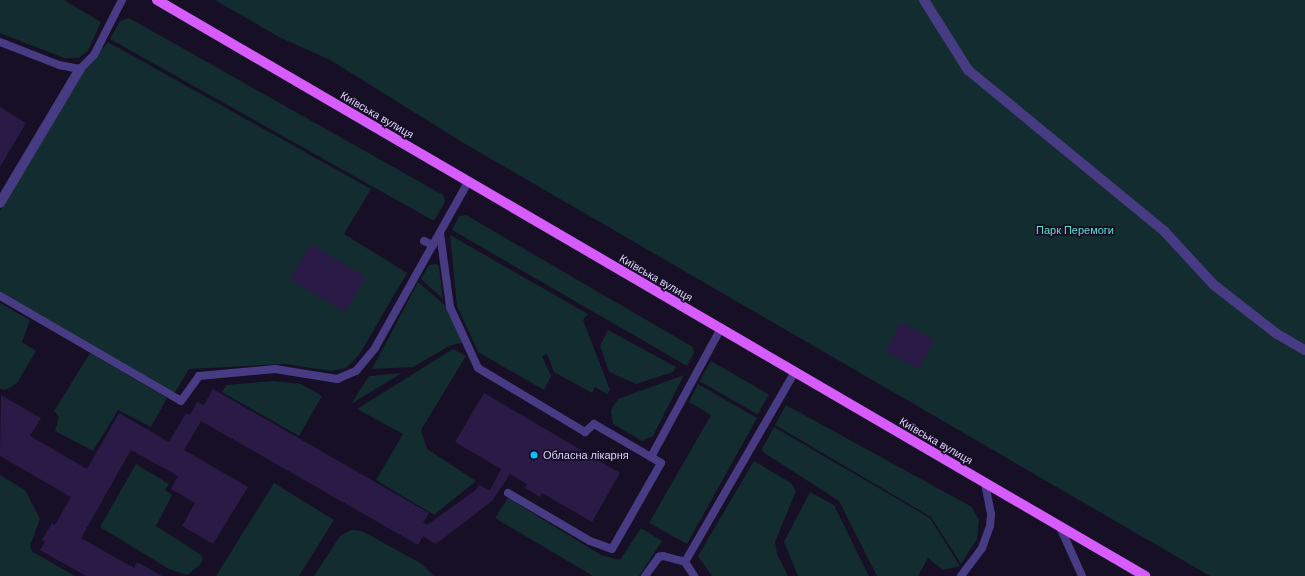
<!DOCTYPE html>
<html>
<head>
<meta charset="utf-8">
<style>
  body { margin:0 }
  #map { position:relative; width:1305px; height:576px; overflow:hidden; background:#160f25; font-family:"DM Sans",sans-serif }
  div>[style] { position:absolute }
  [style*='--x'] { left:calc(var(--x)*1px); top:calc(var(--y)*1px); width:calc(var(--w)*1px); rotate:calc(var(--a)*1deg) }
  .green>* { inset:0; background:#122c2f; transform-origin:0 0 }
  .building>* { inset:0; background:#2a1b46; transform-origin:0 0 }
  .lane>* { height:8px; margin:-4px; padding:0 4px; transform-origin:4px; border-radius:4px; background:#473b83 }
  .street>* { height:10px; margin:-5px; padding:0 5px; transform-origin:5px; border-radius:5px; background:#473b83 }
  .primary>* { height:10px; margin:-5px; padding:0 5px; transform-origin:5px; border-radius:5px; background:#d65cfd }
  .dots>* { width:11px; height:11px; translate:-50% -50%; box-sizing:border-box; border:2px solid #160f25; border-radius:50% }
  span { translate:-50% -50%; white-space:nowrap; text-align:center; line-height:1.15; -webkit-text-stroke:3.5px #160f25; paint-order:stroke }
  .street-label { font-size:11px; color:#ded4fe }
  .park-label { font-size:11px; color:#60ded0 }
  .poi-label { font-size:11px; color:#ded4fe }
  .left { translate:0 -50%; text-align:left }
</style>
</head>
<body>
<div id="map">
  <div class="green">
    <div style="clip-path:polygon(0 0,64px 0,101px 22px,88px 51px,78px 58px,64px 58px,0 33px)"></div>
    <div style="clip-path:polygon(215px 0,1305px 0,1305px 576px,1210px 576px,467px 145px,330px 60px,279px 37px)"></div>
    <div style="clip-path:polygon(129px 18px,443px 195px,445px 202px,434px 221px,110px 39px,120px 21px)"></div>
    <div style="clip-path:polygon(108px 42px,371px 189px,344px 234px,407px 273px,359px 355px,346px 368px,332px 371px,284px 364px,189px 369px,174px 394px,0 293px,0 211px,84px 70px)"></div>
    <div style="clip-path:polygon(466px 215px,693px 347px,694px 353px,687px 366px,452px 230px,459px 216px)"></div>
    <div style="clip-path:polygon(450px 235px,588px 314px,583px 320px,610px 390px,607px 394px,595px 387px,592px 393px,554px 372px,547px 354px,542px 356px,551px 376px,544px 390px,478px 352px,457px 306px)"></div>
    <div style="clip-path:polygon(437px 264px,439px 267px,443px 299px,421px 279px,429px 265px)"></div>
    <div style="clip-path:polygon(418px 282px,448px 308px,462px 343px,451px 345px,413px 367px,372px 369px)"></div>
    <div style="clip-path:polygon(0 303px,30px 320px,22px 342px,36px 351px,17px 383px,6px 390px,0 389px)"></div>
    <div style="clip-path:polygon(608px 330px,676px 367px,673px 372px,636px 384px,609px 372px,600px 346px)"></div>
    <div style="clip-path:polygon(453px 349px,466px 356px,421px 430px,427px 449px,476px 481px,434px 515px,376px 480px,403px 434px,357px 409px)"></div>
    <div style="clip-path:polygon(90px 353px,167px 398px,151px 427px,118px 410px,93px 451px,55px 431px,59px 417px,54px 411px)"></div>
    <div style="left:711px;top:361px;width:67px;height:23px;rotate:30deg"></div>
    <div style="clip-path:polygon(402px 373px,351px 404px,369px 376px)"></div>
    <div style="clip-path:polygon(684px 375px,653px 436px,642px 441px,613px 424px,611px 410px,618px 399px)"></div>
    <div style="clip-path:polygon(273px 381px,301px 384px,322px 396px,299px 436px,222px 392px,226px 385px)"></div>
    <div style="clip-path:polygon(698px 384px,757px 418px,687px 544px,649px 523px,711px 415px,689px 402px)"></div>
    <div style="clip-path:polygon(786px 405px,972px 507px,979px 520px,977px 539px,961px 564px,931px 517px,775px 425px)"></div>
    <div style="clip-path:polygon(774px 427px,930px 518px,960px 566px,943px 570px,928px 558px,918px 576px,877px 576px,839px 501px,763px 452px,762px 449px)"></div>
    <div style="clip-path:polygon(754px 461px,791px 483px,796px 491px,775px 542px,777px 554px,788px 576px,712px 576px,698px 556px)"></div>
    <div style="clip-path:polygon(136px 464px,169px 484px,165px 490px,172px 495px,156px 526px,200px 554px,203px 559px,200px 565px,187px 575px,169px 569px,100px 527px)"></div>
    <div style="clip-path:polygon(0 475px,25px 490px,40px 519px,30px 546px,33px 552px,75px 576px,0 576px)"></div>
    <div style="clip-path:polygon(274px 483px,334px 520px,299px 576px,216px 576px)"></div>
    <div style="clip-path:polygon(810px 492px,834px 505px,869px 576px,798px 576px,784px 542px)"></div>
    <div style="clip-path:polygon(508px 498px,601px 555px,620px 560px,641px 528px,662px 541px,639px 576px,593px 576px,495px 518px)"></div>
    <div style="clip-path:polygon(351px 530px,362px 531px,422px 564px,434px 576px,314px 576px,340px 536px)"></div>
  </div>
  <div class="building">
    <div style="clip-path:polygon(0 107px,26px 123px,0 167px)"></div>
    <div style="left:311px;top:244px;width:64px;height:41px;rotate:31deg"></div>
    <div style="left:901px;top:322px;width:38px;height:33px;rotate:28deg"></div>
    <div style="clip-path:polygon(213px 389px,429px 513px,423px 523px,427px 525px,476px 490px,479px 485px,490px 490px,501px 469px,455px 442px,484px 393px,620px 473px,592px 522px,542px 493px,540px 497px,525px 488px,527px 484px,510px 474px,492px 501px,436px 544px,423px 536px,418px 545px,201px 421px,184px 450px,248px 487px,213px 544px,182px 526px,195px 503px,171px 489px,178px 476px,131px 450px,81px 538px,134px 568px,137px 562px,162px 576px,86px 576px,40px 550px,45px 542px,42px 540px,52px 523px,55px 525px,71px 497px,0 456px,1px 395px,41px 418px,30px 436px,87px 469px,119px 413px,169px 442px,186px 413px,190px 415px,197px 402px,204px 405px)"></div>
  </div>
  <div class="lane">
    <div style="--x:0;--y:42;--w:63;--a:21.3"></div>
    <div style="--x:59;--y:65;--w:21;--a:11"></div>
    <div style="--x:80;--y:69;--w:20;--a:-45"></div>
    <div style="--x:94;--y:55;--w:62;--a:-63"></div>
    <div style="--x:440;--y:233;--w:75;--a:82.3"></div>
    <div style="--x:450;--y:307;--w:67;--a:65.3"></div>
    <div style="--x:478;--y:368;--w:125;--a:30.9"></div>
    <div style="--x:585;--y:432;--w:12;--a:-42"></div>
    <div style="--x:594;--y:424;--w:66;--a:30.1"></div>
    <div style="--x:651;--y:457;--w:145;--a:-61.5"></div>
    <div style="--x:424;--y:241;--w:10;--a:24"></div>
    <div style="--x:0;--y:296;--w:209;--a:30.1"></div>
    <div style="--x:181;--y:401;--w:31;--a:-54"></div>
    <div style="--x:199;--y:376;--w:76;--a:-5.3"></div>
    <div style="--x:275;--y:369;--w:63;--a:9.2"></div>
    <div style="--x:337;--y:379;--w:21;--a:-23"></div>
    <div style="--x:356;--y:371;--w:30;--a:-50"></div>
    <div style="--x:375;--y:348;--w:190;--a:-60.7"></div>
    <div style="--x:508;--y:493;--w:95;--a:30.3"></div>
    <div style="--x:590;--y:541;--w:23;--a:20"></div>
    <div style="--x:612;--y:549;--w:99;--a:-60.3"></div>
    <div style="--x:661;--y:463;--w:12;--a:-149"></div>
    <div style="--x:1060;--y:527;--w:54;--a:65.8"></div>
    <div style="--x:685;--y:562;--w:218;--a:-60"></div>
    <div style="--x:645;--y:576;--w:24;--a:-54"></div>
    <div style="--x:659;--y:557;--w:4;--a:-14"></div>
    <div style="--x:663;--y:556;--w:23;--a:15"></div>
    <div style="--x:685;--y:562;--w:17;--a:57"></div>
    <div style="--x:961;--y:576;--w:35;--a:-53"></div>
    <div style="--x:982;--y:548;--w:23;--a:-70"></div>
    <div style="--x:990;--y:526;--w:12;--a:-85"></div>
    <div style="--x:991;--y:514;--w:32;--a:-101"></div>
  </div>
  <div class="street">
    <div style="--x:924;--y:0;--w:83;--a:57.8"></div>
    <div style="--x:968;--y:70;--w:254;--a:39.4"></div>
    <div style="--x:1164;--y:231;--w:74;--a:47.2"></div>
    <div style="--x:1214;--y:285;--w:80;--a:37.9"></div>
    <div style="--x:1277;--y:334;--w:32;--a:30"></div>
    <div style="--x:0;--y:203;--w:156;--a:-59.2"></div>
  </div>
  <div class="primary">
    <div style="--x:157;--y:0;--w:1144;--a:30.24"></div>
  </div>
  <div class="dots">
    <div style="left:534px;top:455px;background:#03c1fb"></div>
  </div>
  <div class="street-label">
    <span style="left:377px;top:115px;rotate:30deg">Київська вулиця</span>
    <span style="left:656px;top:278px;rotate:30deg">Київська вулиця</span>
    <span style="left:936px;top:441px;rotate:30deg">Київська вулиця</span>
  </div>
  <div class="park-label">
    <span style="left:1075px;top:230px">Парк Перемоги</span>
  </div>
  <div class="poi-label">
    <span class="left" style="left:543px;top:455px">Обласна лікарня</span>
  </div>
</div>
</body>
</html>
